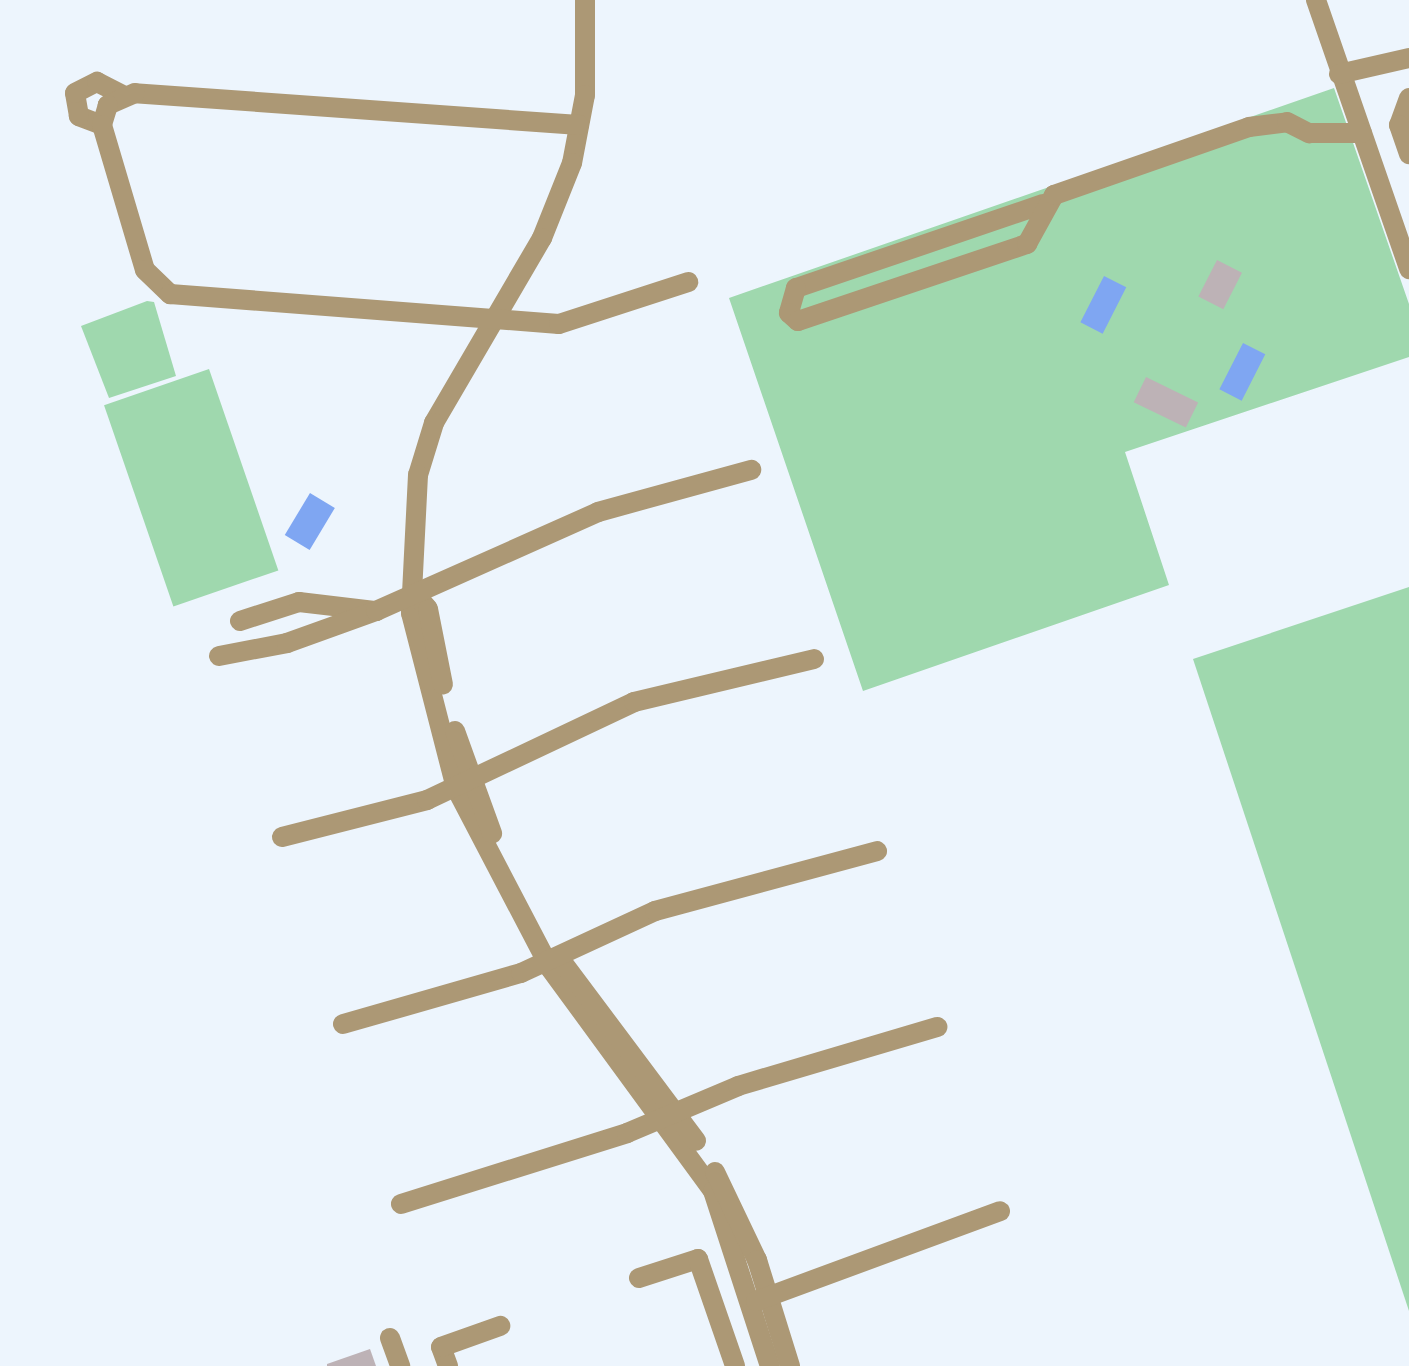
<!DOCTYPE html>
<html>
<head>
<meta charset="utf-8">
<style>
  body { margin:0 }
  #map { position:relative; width:1409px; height:1366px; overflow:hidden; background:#edf5fd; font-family:"Work Sans",sans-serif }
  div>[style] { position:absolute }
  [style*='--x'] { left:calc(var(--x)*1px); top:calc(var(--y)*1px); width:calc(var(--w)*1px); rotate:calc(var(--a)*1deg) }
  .green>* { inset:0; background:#9fd8ae; transform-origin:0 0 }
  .water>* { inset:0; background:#7fa6f2; transform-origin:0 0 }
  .building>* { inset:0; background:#bdb2b6; transform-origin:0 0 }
  .minor>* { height:20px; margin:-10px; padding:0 10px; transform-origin:10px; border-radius:10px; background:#ac9875 }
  span { translate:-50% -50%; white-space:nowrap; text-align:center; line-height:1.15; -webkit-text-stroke:8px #fff; paint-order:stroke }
</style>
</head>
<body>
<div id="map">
  <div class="green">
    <div style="clip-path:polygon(1334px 88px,1409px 304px,1409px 357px,1125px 452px,1169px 585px,863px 691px,729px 298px)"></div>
    <div style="clip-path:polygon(147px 301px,154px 302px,176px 376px,109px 398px,81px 326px)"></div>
    <div style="left:209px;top:369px;width:213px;height:111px;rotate:71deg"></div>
    <div style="clip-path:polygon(1409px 587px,1409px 1311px,1193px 659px)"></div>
  </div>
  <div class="water">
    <div style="left:1104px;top:276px;width:25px;height:52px;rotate:27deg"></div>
    <div style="left:1243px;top:343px;width:25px;height:52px;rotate:27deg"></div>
    <div style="left:310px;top:493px;width:29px;height:49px;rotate:31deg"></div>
  </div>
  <div class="building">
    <div style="left:1217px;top:260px;width:28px;height:41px;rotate:27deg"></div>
    <div style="left:1146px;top:377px;width:58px;height:28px;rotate:26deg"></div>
    <div style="clip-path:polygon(370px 1349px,376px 1366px,327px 1366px,327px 1364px)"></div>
  </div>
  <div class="minor">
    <div style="--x:585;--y:0;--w:95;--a:90"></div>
    <div style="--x:585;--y:95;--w:69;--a:100.8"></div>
    <div style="--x:572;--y:163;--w:81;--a:111.8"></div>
    <div style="--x:542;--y:238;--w:214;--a:120.3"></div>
    <div style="--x:434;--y:423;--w:54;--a:107.1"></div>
    <div style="--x:418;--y:475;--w:138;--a:92.9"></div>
    <div style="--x:411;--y:613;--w:181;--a:75.6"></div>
    <div style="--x:456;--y:788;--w:203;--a:62.4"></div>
    <div style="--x:550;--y:968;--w:276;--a:53.8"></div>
    <div style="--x:713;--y:1191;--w:184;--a:72"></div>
    <div style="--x:1316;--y:0;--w:285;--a:70.9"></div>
    <div style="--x:1339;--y:74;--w:72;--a:-12.9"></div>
    <div style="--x:1409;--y:98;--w:29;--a:110"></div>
    <div style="--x:1399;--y:125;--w:31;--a:71"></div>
    <div style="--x:102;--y:125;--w:25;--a:-159"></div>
    <div style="--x:79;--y:116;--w:23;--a:-100"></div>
    <div style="--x:75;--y:93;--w:25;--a:-27"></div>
    <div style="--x:97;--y:82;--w:28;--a:27"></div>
    <div style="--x:579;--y:125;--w:445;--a:-175.9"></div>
    <div style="--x:135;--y:93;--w:30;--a:156"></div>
    <div style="--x:108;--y:105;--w:21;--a:107"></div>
    <div style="--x:102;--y:125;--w:151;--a:73.5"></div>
    <div style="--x:145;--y:270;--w:35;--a:44"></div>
    <div style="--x:170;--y:294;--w:390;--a:4.4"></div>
    <div style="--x:559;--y:324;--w:136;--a:-18"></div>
    <div style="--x:1043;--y:204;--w:261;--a:161.2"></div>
    <div style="--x:796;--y:288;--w:26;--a:106"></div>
    <div style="--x:789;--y:313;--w:12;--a:42"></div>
    <div style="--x:798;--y:321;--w:242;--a:-18.6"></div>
    <div style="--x:1027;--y:244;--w:56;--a:-61.1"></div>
    <div style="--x:1054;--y:195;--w:207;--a:-19.2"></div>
    <div style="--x:1249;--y:127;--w:38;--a:-7"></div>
    <div style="--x:1287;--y:122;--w:25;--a:27"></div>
    <div style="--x:1309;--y:133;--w:53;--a:0"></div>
    <div style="--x:416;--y:595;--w:18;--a:49"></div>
    <div style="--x:428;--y:609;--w:77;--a:78.8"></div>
    <div style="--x:240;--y:621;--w:62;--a:-17.9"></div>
    <div style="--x:299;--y:602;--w:78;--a:6.7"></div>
    <div style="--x:219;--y:656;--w:69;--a:-10.8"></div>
    <div style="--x:287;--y:643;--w:95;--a:-19.8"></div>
    <div style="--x:376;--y:611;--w:243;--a:-24"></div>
    <div style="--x:598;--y:512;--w:159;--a:-15.4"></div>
    <div style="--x:455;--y:731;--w:109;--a:70.1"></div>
    <div style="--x:282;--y:837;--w:150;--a:-14.3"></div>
    <div style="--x:427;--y:800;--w:229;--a:-25.3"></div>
    <div style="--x:634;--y:702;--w:185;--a:-13.4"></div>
    <div style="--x:560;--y:959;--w:227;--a:53.2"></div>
    <div style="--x:343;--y:1024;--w:185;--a:-16"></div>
    <div style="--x:521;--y:973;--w:148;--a:-24.8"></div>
    <div style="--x:655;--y:911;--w:230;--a:-15.1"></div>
    <div style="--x:715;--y:1172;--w:98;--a:64.5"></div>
    <div style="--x:757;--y:1260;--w:111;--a:72.7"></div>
    <div style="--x:401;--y:1204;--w:237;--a:-17.4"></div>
    <div style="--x:627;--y:1133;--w:121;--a:-22.9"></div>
    <div style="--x:738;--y:1086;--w:208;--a:-16.5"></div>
    <div style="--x:639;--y:1278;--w:62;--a:-17.9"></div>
    <div style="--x:698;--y:1259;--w:113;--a:70.9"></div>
    <div style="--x:756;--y:1301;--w:260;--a:-20.2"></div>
    <div style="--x:390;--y:1338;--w:30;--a:70"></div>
    <div style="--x:448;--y:1366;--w:20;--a:-110"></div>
    <div style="--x:441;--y:1347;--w:63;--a:-19.6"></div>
  </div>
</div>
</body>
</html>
